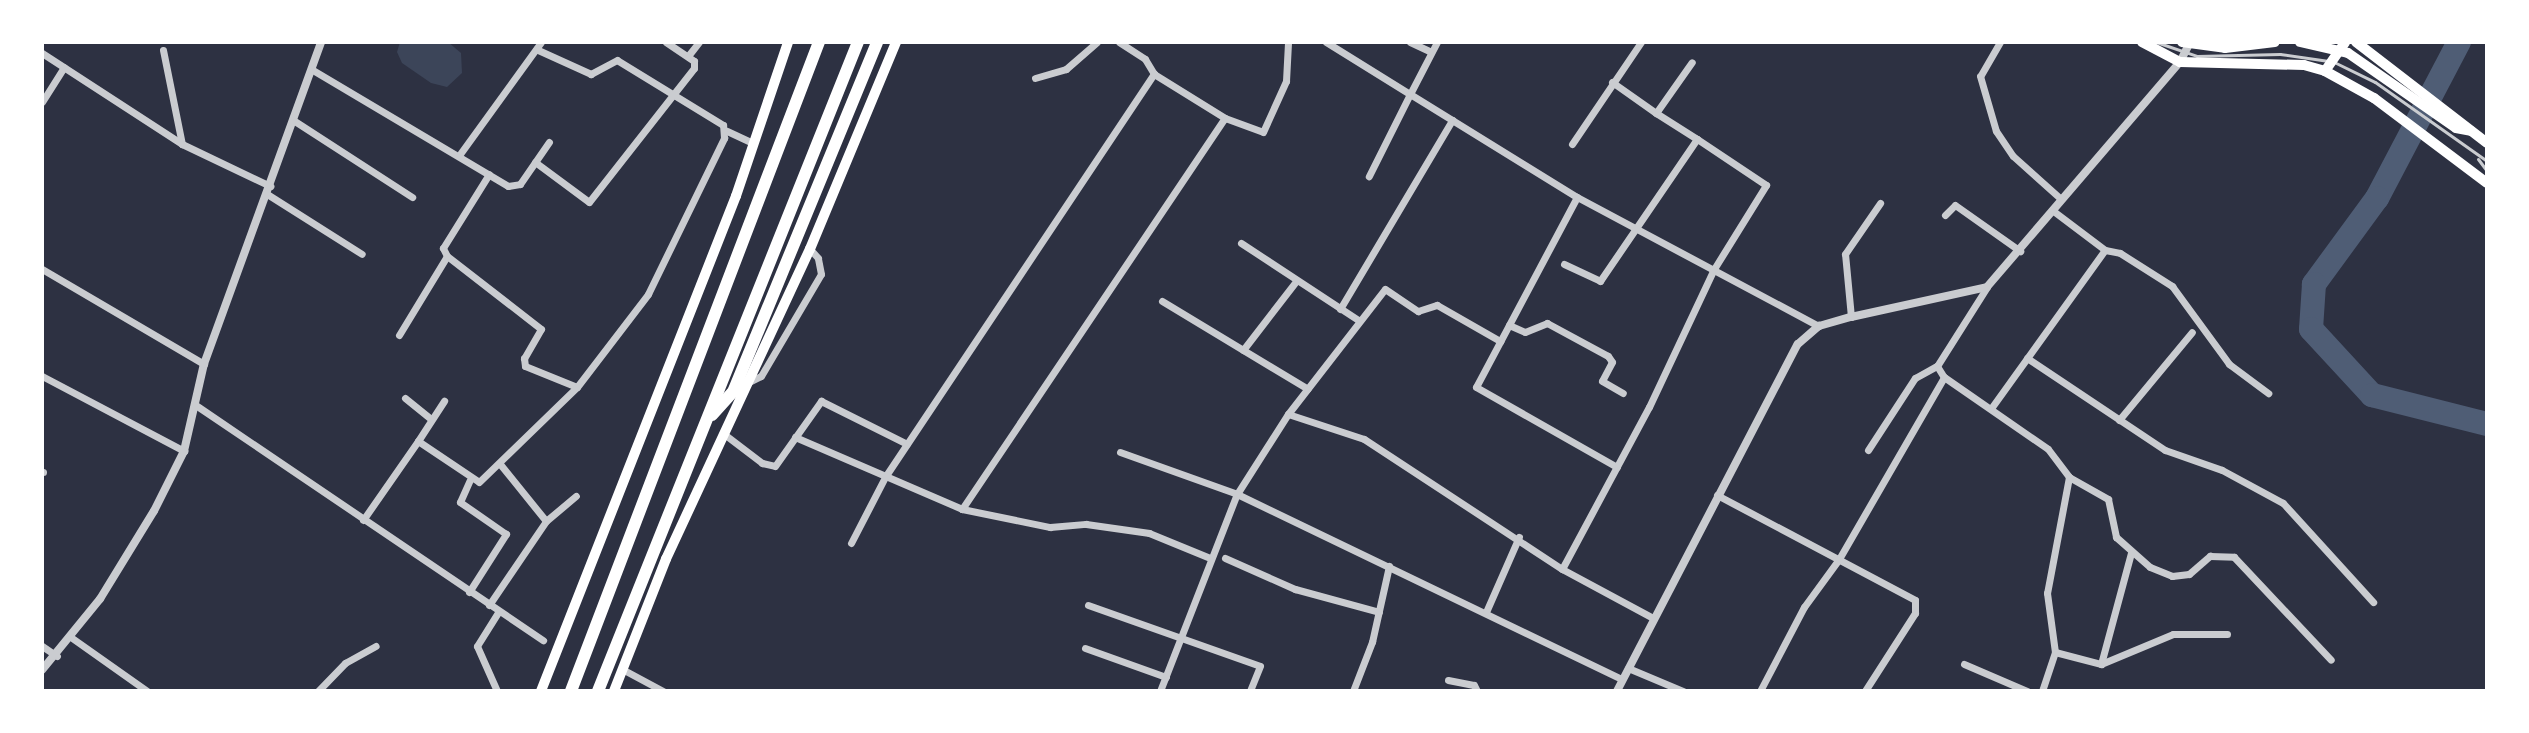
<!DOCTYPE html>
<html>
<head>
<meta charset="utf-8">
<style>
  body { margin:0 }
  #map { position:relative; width:2529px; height:733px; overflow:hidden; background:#2d3142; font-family:"Sofia Sans Condensed",sans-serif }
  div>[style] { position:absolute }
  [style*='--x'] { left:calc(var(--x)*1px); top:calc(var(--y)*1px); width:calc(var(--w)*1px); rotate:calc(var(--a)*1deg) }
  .green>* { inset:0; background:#3c4559 }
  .river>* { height:24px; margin:-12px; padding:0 12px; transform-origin:12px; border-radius:12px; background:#4f5d75 }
  .service>* { height:3px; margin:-1.5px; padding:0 1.5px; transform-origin:1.5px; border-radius:1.5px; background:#caccd0 }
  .minor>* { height:7px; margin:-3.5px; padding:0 3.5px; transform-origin:3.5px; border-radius:3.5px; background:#caccd0 }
  .tertiary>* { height:8px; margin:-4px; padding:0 4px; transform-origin:4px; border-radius:4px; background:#caccd0 }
  .primary>* { height:10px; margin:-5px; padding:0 5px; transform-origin:5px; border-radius:5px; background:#fff }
  .motorway>* { height:12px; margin:-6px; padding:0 6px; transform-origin:6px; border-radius:6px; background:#fff }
  span { translate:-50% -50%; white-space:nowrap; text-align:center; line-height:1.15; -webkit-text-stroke:6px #fff; paint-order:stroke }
  .frame { position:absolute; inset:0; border:44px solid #fff; pointer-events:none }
</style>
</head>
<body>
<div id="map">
  <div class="green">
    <div style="clip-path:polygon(400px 42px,448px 42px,461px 53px,462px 73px,447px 87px,431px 83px,402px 63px,397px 52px)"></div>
  </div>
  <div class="river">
    <div style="--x:2459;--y:42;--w:176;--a:117.7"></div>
    <div style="--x:2377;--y:198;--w:107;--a:126.2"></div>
    <div style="--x:2314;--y:284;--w:45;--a:93.8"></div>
    <div style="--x:2311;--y:329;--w:90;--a:47.3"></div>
    <div style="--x:2372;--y:395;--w:119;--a:14.2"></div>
  </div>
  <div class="service">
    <div style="--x:2156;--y:42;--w:43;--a:18.9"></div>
    <div style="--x:2197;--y:56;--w:83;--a:-1.4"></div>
    <div style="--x:2280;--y:54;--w:49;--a:8.1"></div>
    <div style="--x:2336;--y:63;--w:43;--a:26"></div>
    <div style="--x:2375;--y:82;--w:137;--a:35.2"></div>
    <div style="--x:2478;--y:159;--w:15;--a:53"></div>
  </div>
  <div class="minor">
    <div style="--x:1119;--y:42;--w:31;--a:33"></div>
    <div style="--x:1145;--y:59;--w:17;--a:59"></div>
    <div style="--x:1326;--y:42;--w:99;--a:31.8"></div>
    <div style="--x:1410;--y:94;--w:92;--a:116.6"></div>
    <div style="--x:1410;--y:42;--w:23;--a:25"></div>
    <div style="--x:1437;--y:42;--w:59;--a:117.4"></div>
    <div style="--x:1410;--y:94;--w:196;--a:31.7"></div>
    <div style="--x:1577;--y:197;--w:274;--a:28.1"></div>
    <div style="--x:2000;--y:42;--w:39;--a:120"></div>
    <div style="--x:1980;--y:76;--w:57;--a:73.8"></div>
    <div style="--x:1996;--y:131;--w:30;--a:56"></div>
    <div style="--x:2013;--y:156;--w:64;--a:41.9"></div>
    <div style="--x:163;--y:50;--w:96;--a:78.6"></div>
    <div style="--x:42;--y:53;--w:167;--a:33"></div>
    <div style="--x:182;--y:144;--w:98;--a:25.5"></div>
    <div style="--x:688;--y:56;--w:18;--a:-52"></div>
    <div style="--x:311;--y:69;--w:229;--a:30.7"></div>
    <div style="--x:508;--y:186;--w:12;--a:-9"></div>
    <div style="--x:520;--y:184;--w:51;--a:-55.4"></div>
    <div style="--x:1154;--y:74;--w:84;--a:31.8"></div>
    <div style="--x:1225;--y:118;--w:40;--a:20.2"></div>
    <div style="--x:1263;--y:132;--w:56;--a:-65.7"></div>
    <div style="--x:1286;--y:81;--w:39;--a:-87"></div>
    <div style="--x:1035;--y:78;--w:32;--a:-16"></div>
    <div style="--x:1066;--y:69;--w:41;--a:-41.1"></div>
    <div style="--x:1612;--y:82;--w:54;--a:35.2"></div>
    <div style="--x:42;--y:102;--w:41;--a:-57.8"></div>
    <div style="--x:293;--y:120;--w:142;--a:32.9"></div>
    <div style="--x:727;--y:131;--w:29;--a:25"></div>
    <div style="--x:1572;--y:144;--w:123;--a:-55.9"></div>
    <div style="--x:460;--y:154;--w:138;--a:-54.1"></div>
    <div style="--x:535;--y:162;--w:67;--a:36.5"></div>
    <div style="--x:589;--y:202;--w:170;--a:-51.9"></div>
    <div style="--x:694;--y:68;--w:7;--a:-90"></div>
    <div style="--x:694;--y:61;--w:34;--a:-146"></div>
    <div style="--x:267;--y:194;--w:112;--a:32.3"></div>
    <div style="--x:1577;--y:197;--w:215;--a:118"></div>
    <div style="--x:1476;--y:387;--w:162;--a:29.6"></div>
    <div style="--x:2052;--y:210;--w:66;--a:37"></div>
    <div style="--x:2105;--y:250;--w:15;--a:11"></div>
    <div style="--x:2120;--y:253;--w:62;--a:32.4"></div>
    <div style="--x:2172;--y:286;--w:97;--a:53.8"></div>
    <div style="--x:2229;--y:364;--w:49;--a:36.6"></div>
    <div style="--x:1945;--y:215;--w:14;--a:-45"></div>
    <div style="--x:1955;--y:205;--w:80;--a:35.3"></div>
    <div style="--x:1241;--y:243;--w:140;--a:33.3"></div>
    <div style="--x:447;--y:256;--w:119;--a:37.8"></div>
    <div style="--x:541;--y:329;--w:34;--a:120"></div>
    <div style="--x:524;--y:358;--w:8;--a:83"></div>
    <div style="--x:525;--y:366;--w:56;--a:22"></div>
    <div style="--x:1564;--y:264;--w:40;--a:25"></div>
    <div style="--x:1600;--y:281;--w:172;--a:-55.7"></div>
    <div style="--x:1697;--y:139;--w:49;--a:-147.6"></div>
    <div style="--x:1656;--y:113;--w:62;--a:-54.8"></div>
    <div style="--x:42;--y:269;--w:188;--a:30.4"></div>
    <div style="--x:1987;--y:287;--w:93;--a:122.3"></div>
    <div style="--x:1937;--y:366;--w:13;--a:58"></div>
    <div style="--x:1944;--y:377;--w:126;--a:34.7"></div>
    <div style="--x:2048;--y:449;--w:35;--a:53"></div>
    <div style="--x:2069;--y:477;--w:118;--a:100.7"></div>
    <div style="--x:2047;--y:593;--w:60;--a:82.3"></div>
    <div style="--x:2055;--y:652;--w:41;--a:108.4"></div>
    <div style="--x:1162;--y:301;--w:170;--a:31.1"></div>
    <div style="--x:1340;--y:309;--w:220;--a:-59.3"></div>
    <div style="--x:1851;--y:317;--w:63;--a:-95.4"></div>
    <div style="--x:1845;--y:254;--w:62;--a:-55.5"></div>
    <div style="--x:1509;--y:325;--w:17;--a:24"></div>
    <div style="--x:1525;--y:332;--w:24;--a:-22"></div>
    <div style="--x:1547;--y:323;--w:69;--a:28.4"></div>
    <div style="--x:1608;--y:356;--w:7;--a:56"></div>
    <div style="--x:1612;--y:362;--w:21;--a:118"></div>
    <div style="--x:1602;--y:381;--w:24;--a:30"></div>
    <div style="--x:399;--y:335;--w:92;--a:-58.7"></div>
    <div style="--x:447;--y:256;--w:9;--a:-117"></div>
    <div style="--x:443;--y:248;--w:87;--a:-58.1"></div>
    <div style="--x:1243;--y:350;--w:88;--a:-52.4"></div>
    <div style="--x:2027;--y:358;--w:166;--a:33.7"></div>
    <div style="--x:2165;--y:450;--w:60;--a:19.3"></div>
    <div style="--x:2222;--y:470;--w:69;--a:28.4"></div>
    <div style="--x:2283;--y:503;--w:134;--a:47.7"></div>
    <div style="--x:42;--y:376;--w:161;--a:27.8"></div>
    <div style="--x:749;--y:382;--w:13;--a:-27"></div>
    <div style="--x:761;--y:376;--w:118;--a:-59.5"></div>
    <div style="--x:821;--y:274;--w:16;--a:-101"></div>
    <div style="--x:818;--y:258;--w:12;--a:-132"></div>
    <div style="--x:405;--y:398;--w:33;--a:39"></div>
    <div style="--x:197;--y:406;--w:418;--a:34.1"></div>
    <div style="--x:1992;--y:407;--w:193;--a:-54.3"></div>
    <div style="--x:1288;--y:414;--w:80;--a:18.2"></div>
    <div style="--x:1364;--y:439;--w:237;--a:33.3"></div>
    <div style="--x:1562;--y:569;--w:101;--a:28.3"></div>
    <div style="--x:2119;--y:420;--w:114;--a:-50.3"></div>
    <div style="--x:724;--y:434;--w:48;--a:37.3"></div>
    <div style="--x:762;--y:463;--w:13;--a:13"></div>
    <div style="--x:775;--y:466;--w:80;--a:-54.7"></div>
    <div style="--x:821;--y:401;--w:96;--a:26.6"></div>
    <div style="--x:795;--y:437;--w:182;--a:23.3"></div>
    <div style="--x:962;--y:509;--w:90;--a:11.6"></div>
    <div style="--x:1050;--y:527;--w:36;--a:-5"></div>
    <div style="--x:1086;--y:524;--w:64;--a:8.1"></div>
    <div style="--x:1149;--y:533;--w:66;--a:22.3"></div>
    <div style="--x:418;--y:441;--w:48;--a:-57"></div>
    <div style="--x:1868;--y:450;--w:86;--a:-56.9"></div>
    <div style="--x:1915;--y:378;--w:25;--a:-29"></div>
    <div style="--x:1120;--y:452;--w:124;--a:19.7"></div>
    <div style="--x:1237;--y:494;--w:427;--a:25.7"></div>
    <div style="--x:500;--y:464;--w:73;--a:51.1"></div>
    <div style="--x:42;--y:472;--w:1;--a:0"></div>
    <div style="--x:2069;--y:477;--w:45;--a:29.4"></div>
    <div style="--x:2108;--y:499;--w:39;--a:78"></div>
    <div style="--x:2116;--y:537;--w:45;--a:41.4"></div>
    <div style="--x:2150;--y:567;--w:24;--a:22"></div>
    <div style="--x:2172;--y:576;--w:17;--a:-7"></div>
    <div style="--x:2189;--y:574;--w:28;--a:-41"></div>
    <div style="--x:2210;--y:556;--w:24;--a:2"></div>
    <div style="--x:2234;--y:557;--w:141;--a:46.7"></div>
    <div style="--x:1717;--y:495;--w:224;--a:27.9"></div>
    <div style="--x:1915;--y:600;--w:13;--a:90"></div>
    <div style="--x:1915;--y:613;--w:93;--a:122.7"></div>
    <div style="--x:962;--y:509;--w:471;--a:-56.1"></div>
    <div style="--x:363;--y:520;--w:96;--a:-55.2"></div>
    <div style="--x:418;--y:441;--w:73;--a:33.9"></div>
    <div style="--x:479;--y:482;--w:136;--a:-44.1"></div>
    <div style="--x:577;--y:387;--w:117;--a:-52.6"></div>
    <div style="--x:648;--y:294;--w:174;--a:-64"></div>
    <div style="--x:724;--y:138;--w:13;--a:-94"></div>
    <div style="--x:723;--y:125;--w:124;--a:-148.5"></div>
    <div style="--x:617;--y:60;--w:30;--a:152"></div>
    <div style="--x:591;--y:74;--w:60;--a:-155.6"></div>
    <div style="--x:851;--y:543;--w:74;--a:-62.7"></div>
    <div style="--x:885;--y:477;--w:485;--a:-56.3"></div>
    <div style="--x:1225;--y:558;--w:77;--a:23.9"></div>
    <div style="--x:1295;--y:589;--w:87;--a:15.3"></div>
    <div style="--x:1562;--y:569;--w:184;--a:-61.8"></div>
    <div style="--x:1649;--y:407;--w:153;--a:-64.8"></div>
    <div style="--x:1714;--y:269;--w:99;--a:-58.2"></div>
    <div style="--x:1766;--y:185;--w:83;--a:-146.3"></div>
    <div style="--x:469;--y:592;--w:69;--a:-57.5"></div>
    <div style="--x:506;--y:534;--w:56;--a:-145.2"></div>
    <div style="--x:460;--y:502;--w:24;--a:-66"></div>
    <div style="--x:489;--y:605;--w:102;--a:-55.8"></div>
    <div style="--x:546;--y:521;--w:39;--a:-40"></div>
    <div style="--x:1088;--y:605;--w:182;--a:19.5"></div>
    <div style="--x:1260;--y:666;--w:27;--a:112"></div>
    <div style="--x:1486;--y:612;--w:82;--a:-66.3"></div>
    <div style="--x:72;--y:638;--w:92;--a:35.2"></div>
    <div style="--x:42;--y:646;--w:18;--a:34"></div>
    <div style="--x:1085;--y:648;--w:86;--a:19.7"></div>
    <div style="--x:2055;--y:652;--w:48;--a:14.6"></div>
    <div style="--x:2101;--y:664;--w:78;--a:-22.6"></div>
    <div style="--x:2173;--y:634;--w:54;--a:0"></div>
    <div style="--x:1964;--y:664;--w:69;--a:23.2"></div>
    <div style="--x:2101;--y:664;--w:115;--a:-74.9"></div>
    <div style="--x:1628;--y:668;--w:60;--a:22.7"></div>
    <div style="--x:622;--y:669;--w:47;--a:28.2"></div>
    <div style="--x:1448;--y:680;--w:26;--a:11"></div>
    <div style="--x:1474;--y:685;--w:7;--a:63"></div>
    <div style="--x:318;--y:691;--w:39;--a:-46"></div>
    <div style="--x:345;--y:663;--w:35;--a:-29"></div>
    <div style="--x:497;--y:691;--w:49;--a:-114"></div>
    <div style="--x:477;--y:646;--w:40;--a:-58"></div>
    <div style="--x:1160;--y:691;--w:212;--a:-68.7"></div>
    <div style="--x:1237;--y:494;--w:95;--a:-57.5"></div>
    <div style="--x:1288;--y:414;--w:158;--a:-52.2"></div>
    <div style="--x:1385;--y:289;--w:40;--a:34"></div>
    <div style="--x:1418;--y:311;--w:20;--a:-18"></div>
    <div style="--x:1437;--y:305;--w:73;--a:29.7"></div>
    <div style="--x:1353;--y:691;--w:53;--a:-68.8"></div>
    <div style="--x:1372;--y:642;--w:78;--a:-77.4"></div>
    <div style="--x:1760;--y:691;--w:95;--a:-62.4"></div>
    <div style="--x:1804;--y:607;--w:59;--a:-53.9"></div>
    <div style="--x:1839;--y:559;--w:210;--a:-60"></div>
  </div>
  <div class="tertiary">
    <div style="--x:42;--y:670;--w:92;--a:-50.8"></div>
    <div style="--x:100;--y:599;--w:103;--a:-58.5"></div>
    <div style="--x:154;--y:511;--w:67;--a:-63.4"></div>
    <div style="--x:184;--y:451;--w:89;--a:-77.1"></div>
    <div style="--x:204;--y:364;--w:343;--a:-70"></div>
    <div style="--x:1617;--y:691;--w:391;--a:-62.5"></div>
    <div style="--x:1798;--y:344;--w:28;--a:-41"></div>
    <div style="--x:1819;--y:326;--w:33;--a:-16"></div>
    <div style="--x:1851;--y:317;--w:139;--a:-12.4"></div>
    <div style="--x:1987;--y:287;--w:296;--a:-49.4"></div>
    <div style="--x:2180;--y:62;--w:20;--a:-63"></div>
  </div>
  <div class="primary">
    <div style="--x:2142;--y:42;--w:43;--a:27.8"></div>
    <div style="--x:2180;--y:62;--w:124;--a:1.4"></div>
    <div style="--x:2304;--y:65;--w:22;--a:16"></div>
    <div style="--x:2325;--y:71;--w:56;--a:28.9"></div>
    <div style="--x:2374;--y:98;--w:141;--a:37"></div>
    <div style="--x:2182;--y:42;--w:43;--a:7.9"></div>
    <div style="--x:2225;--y:48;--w:50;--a:-6.8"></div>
    <div style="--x:2300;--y:42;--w:49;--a:12.9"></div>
    <div style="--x:2348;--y:53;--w:131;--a:34.8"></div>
    <div style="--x:2456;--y:128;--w:15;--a:11"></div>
    <div style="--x:2356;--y:42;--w:165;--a:37.6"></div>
    <div style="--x:2325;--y:71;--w:35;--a:-55"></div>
    <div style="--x:541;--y:691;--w:532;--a:-68.5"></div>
    <div style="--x:736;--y:196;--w:163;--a:-71.3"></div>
    <div style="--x:614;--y:691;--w:142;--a:-68.5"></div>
    <div style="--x:666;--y:559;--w:342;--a:-65.1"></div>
    <div style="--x:810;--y:249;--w:224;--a:-67.4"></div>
  </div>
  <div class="motorway">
    <div style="--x:712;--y:415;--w:31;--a:-48"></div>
    <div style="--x:733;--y:392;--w:378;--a:-67.6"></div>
    <div style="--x:571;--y:691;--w:695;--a:-69.09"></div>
    <div style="--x:598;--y:691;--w:699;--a:-68.17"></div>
  </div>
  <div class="frame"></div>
</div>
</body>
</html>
